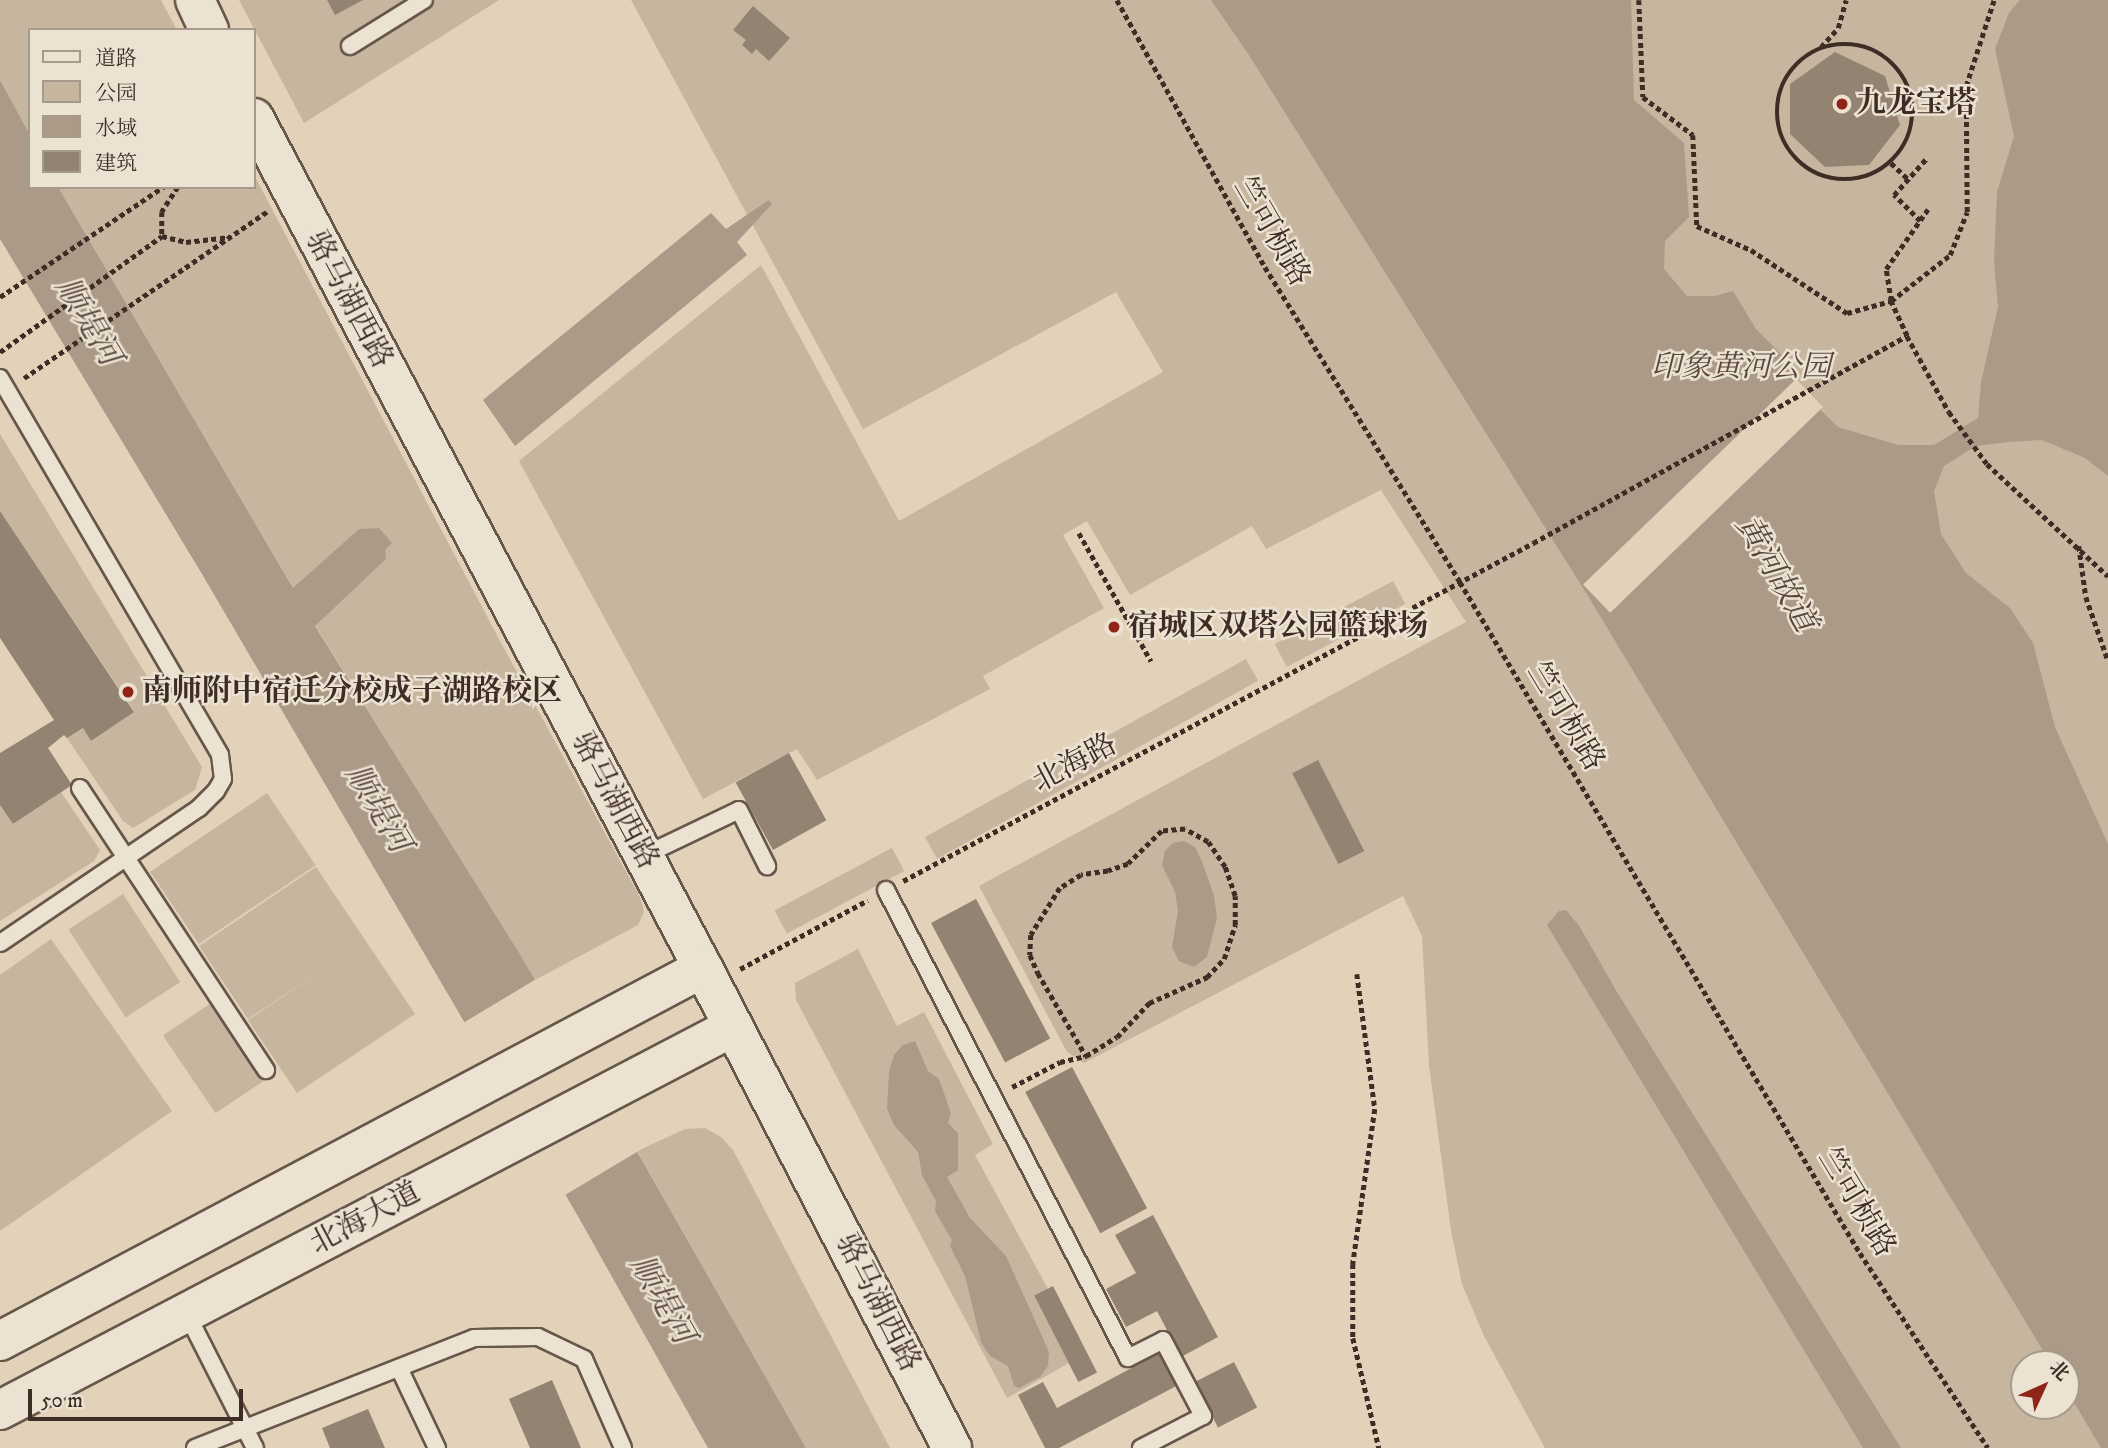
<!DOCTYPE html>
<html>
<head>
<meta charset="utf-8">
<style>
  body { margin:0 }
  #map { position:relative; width:2108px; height:1448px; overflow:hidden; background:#e2d2b9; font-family:"IM FELL DW Pica","Noto Serif SC",serif }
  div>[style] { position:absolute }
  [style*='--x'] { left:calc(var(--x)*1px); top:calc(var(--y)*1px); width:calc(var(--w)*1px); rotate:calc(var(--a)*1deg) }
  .green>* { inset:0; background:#c6b6a0; transform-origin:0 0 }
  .water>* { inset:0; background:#aa9a87 }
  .pier>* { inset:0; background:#e2d2b9; transform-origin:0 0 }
  .building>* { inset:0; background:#938372; transform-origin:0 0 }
  .path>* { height:4.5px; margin-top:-2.25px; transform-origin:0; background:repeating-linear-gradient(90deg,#3e2d25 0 5px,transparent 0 8.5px) }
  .path>.ring { margin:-2.25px; padding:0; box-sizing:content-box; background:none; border:4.5px solid #3e2d25; border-radius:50% }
  .roads { filter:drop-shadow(2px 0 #67564a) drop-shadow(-2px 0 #67564a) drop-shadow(0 2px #67564a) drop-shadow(0 -2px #67564a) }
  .service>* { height:16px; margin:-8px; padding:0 8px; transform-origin:8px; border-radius:8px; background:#ece2d2 }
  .tertiary>* { height:38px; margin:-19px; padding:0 19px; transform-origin:19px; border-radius:19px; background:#ece2d2 }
  .dots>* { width:19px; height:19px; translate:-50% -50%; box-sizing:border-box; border:4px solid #ece2d2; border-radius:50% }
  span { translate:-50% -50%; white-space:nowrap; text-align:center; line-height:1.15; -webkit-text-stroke:5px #ece2d2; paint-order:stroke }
  .poi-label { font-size:30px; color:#3e2d25; font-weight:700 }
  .left { translate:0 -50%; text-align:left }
  .street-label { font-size:30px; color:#3e2d25 }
  .park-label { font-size:30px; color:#59483e; font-style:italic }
  .water-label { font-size:32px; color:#59483e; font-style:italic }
  .legend { position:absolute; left:28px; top:28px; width:228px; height:161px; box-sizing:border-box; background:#ece2d2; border:2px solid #a69a8d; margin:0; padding:9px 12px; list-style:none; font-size:21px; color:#3e2d25 }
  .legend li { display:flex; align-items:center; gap:14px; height:35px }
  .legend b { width:35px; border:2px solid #a69a8d }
  .north { position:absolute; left:2010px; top:1350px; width:70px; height:70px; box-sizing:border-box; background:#ece2d2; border:2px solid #a69a8d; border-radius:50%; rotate:45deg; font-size:19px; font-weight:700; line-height:28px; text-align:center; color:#3e2d25 }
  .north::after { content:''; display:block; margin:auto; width:24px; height:32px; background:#8f2418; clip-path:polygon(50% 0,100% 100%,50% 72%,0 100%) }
  .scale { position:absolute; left:28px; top:1389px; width:215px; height:32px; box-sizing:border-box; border:4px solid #3e2d25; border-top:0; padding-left:9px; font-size:21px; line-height:24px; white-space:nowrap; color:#3e2d25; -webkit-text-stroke:5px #ece2d2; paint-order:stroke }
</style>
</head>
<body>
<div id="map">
  <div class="green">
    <div style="clip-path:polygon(0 0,161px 0,177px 30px,30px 30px,30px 135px,0 80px)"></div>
    <div style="clip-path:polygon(239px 0,499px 0,304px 123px)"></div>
    <div style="clip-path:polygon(evenodd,631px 0,2108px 0,2108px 1448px,1545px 1448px,1484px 1336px,1462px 1284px,1451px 1231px,1429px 1065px,1422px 936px,1403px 896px,1084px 1063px,1067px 1052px,979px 886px,1466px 622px,1381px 490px,1266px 549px,1252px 526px,1130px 595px,1087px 521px,1063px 535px,1104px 608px,983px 676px,990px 689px,817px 780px,797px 749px,703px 799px,519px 461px,761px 265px,899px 521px,1163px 372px,1116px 292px,863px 429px,631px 0,2024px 1364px,2066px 1364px,2066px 1406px,2024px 1406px,2024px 1364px)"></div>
    <div style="clip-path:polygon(254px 175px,499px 639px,641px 899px,644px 912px,638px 925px,535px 980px,315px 625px,58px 187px,254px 187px)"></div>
    <div style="clip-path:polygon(0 434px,202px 767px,195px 790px,133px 828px,123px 821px,67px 738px,83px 728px,91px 740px,134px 711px,0 511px)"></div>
    <div style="left:1393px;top:581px;width:26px;height:134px;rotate:62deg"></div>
    <div style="left:1246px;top:659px;width:25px;height:367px;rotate:61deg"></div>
    <div style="clip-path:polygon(61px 792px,100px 850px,94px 861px,0 921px,0 805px,13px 824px)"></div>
    <div style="left:267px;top:793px;width:87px;height:141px;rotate:56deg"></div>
    <div style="left:892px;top:848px;width:26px;height:133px;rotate:62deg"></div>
    <div style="clip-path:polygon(316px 867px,415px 1014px,297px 1093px,248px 1020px,331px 964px,248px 1019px,199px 946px)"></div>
    <div style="left:123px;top:894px;width:105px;height:65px;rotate:57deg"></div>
    <div style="clip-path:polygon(51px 939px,172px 1111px,0 1231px,0 975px)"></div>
    <div style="clip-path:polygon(858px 949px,897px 1026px,924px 1012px,993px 1144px,975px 1155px,1048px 1289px,1035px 1296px,1069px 1363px,1007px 1398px,796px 1000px,795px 983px)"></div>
    <div style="left:211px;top:1003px;width:94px;height:58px;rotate:56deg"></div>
    <div style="clip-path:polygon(705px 1128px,721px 1137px,733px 1150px,890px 1448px,806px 1448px,637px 1151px,685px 1129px)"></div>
  </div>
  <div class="water">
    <div style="clip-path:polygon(1211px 0,1631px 0,1634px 100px,1684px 143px,1689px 217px,1665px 241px,1664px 269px,1687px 296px,1715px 296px,1733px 291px,1756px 329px,1781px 354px,1796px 386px,1838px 427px,1898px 445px,1934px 445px,1978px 418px,1981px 382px,1998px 307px,1994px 262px,1997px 192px,2014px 136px,1995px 49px,2009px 13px,2020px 0,2108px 0,2108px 476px,2085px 458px,2042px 440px,2009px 442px,1976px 446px,1944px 466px,1934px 491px,1941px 534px,1966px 573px,2010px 608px,2033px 643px,2055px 727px,2108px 844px,2108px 1448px,2101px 1448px,2066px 1389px,2066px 1364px,2051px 1364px,1588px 596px,1247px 52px)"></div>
    <div style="clip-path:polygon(0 80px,30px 135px,30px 187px,58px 187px,293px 588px,359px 529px,379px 528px,392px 543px,385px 550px,386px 559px,315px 626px,519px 953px,643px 1162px,806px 1448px,708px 1448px,579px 1218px,202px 574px,0 239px)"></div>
    <div style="clip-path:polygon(769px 200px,772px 204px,737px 242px,747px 255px,515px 446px,483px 400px,711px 213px,726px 229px)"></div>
    <div style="clip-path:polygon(1184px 841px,1195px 847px,1203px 864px,1214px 896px,1217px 918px,1207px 957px,1194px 967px,1179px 961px,1172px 947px,1178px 911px,1175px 892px,1162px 865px,1165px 851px,1173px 843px)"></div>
    <div style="clip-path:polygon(1566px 910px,1580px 927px,1617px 992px,1901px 1448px,1863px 1448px,1547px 925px,1559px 911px)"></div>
    <div style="clip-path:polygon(915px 1041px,928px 1071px,938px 1078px,942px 1087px,951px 1114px,948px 1123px,958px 1133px,958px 1170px,947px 1177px,970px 1218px,1006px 1256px,1049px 1352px,1048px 1366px,1040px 1377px,1019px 1388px,1014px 1386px,1008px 1366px,990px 1356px,981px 1342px,965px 1276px,950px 1246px,952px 1240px,935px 1211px,936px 1201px,922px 1175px,918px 1152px,894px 1125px,887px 1109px,889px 1072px,894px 1055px,903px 1045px)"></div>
  </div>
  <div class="pier">
    <div style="left:1796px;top:379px;width:39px;height:296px;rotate:46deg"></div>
    <div style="left:538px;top:978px;width:200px;height:89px;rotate:59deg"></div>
  </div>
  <div class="building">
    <div style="clip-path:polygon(327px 0,363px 0,335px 15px)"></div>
    <div style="clip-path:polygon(753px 6px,790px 38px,769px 61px,756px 49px,752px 54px,742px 45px,746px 40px,733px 30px)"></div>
    <div style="clip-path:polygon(1835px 52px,1885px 76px,1900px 125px,1869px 165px,1825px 167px,1790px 134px,1790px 84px)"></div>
    <div style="clip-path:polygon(0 511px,134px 712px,91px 741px,83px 728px,67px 738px,64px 735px,48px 748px,72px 785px,13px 824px,0 805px,0 753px,54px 720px,0 638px)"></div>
    <div style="left:789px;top:753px;width:77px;height:61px;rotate:61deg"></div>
    <div style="left:1318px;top:760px;width:102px;height:29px;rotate:63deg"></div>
    <div style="left:976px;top:899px;width:158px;height:51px;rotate:62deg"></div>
    <div style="left:1072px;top:1067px;width:160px;height:53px;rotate:62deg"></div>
    <div style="clip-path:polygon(1153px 1215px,1218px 1337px,1181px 1357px,1157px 1311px,1126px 1327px,1106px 1289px,1136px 1273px,1115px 1235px)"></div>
    <div style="left:1053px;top:1286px;width:97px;height:21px;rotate:63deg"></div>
    <div style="clip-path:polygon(1165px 1350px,1182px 1383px,1059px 1448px,1045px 1448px,1018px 1395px,1043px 1382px,1057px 1408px)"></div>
    <div style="left:1234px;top:1362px;width:51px;height:44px;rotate:63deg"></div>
    <div style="clip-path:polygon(552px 1380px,581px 1448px,530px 1448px,509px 1399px)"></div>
    <div style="clip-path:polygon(368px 1409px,385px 1448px,330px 1448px,322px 1428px)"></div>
  </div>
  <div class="path">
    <div style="--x:1117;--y:0;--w:305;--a:61"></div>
    <div style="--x:1265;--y:267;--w:370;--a:58.2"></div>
    <div style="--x:1460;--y:582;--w:781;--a:59.2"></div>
    <div style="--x:1860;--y:1253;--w:233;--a:56.7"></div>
    <div style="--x:1639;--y:0;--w:97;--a:87.6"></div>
    <div style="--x:1643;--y:97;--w:63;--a:37.2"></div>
    <div style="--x:1693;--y:135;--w:91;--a:87.5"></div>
    <div style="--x:1697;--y:226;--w:59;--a:24"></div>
    <div style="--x:1751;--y:250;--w:115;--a:33.3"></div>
    <div style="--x:1847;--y:313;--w:46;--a:-15.3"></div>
    <div style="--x:1891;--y:301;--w:32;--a:-99"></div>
    <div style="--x:1886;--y:269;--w:73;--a:-55"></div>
    <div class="ring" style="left:1777px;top:44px;width:131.5px;height:131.5px"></div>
    <div style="--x:1821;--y:47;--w:25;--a:-48"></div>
    <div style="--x:1838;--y:28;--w:29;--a:-74"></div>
    <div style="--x:1891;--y:163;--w:25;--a:43"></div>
    <div style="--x:178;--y:187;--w:30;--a:123"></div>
    <div style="--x:162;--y:212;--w:24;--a:90"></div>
    <div style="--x:162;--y:236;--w:25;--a:14"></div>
    <div style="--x:186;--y:242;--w:44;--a:-6.5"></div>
    <div style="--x:1920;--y:221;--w:37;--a:-135"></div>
    <div style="--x:1894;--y:195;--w:48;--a:-48.4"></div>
    <div style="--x:0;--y:297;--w:197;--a:-34"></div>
    <div style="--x:1907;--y:336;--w:87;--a:61.1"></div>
    <div style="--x:1949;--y:412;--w:64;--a:53.8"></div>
    <div style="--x:1987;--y:464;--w:165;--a:42.8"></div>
    <div style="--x:0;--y:352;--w:199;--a:-35.6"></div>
    <div style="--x:24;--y:378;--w:296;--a:-34.4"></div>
    <div style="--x:1079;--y:533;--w:147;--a:60.6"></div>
    <div style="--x:2079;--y:546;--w:51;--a:82.2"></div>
    <div style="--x:2086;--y:597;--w:67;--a:70.8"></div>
    <div style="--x:903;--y:881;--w:715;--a:-28.21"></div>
    <div style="--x:1533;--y:543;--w:427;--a:-29"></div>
    <div style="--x:1907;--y:336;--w:38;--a:-115"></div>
    <div style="--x:1891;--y:301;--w:75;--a:-37.9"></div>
    <div style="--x:1950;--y:255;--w:46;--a:-68.4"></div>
    <div style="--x:1967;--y:212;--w:126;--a:-90.5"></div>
    <div style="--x:1966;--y:86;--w:90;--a:-72"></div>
    <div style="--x:740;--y:969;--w:145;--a:-28.3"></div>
    <div style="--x:1357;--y:974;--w:136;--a:82.4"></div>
    <div style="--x:1375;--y:1109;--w:157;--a:98.1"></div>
    <div style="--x:1353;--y:1264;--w:74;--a:90"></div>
    <div style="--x:1353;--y:1338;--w:113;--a:76.7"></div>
    <div style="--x:1012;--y:1087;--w:54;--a:-27.5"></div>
    <div style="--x:1060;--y:1062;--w:27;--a:-13"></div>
    <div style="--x:1086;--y:1056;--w:36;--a:-32"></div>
    <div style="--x:1117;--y:1037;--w:47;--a:-46.7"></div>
    <div style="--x:1149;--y:1003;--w:64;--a:-24.1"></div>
    <div style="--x:1207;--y:977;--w:25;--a:-47"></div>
    <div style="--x:1224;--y:959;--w:36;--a:-72"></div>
    <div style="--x:1235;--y:925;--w:29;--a:-90"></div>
    <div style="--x:1235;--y:896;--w:31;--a:-109"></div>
    <div style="--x:1225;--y:867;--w:30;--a:-124"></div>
    <div style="--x:1208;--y:842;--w:26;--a:-151"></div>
    <div style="--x:1185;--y:829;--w:23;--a:175"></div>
    <div style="--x:1162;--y:831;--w:47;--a:135.9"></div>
    <div style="--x:1128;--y:864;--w:21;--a:161"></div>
    <div style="--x:1108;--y:871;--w:27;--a:172"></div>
    <div style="--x:1081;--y:875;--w:25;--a:148"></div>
    <div style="--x:1060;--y:888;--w:55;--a:121.7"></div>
    <div style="--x:1031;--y:935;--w:20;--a:93"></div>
    <div style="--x:1030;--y:955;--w:20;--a:66"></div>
    <div style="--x:1038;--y:973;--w:96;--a:60"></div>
  </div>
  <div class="roads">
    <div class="service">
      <div style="--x:350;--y:46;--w:87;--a:-31.9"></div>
      <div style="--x:0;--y:378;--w:436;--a:59.7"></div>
      <div style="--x:220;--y:755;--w:24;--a:83"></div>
      <div style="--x:223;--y:779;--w:14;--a:120"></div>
      <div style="--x:216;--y:791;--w:24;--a:135"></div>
      <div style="--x:199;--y:808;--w:240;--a:145.8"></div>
      <div style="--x:80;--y:788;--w:338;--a:56.6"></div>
      <div style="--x:643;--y:856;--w:106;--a:-25.6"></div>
      <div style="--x:739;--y:810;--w:63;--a:63.4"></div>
      <div style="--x:886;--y:890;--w:527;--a:62.66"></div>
      <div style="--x:1128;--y:1358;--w:39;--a:-27"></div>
      <div style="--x:1163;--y:1340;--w:86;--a:62.2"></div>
      <div style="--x:1203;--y:1416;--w:70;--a:152.7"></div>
      <div style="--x:187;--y:1314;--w:150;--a:63.1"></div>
      <div style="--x:399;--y:1368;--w:89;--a:64.6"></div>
      <div style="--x:195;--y:1448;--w:300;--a:-21.5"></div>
      <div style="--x:474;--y:1338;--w:64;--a:-0.9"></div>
      <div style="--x:538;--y:1337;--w:51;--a:25.6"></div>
      <div style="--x:584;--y:1359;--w:97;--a:66.3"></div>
    </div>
    <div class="tertiary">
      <div style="--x:195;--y:0;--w:33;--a:65"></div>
      <div style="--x:254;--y:118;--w:961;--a:62.16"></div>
      <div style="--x:703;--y:968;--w:541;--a:62.58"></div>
      <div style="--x:0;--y:1341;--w:796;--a:-27.95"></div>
      <div style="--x:0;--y:1410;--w:827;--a:-27.59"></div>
    </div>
  </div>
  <div class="dots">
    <div style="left:1842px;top:104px;background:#8f2418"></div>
    <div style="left:1114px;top:627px;background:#8f2418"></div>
    <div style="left:128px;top:692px;background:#8f2418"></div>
  </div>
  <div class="poi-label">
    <span class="left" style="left:1856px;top:104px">九龙宝塔</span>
    <span class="left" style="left:1128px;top:627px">宿城区双塔公园篮球场</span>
    <span class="left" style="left:142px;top:692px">南师附中宿迁分校成子湖路校区</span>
  </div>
  <div class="street-label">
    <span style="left:1271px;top:232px;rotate:60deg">竺可桢路</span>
    <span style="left:348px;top:300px;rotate:62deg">骆马湖西路</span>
    <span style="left:1565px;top:717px;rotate:59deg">竺可桢路</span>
    <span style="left:1075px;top:764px;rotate:-28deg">北海路</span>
    <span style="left:614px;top:801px;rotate:62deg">骆马湖西路</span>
    <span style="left:1856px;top:1203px;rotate:59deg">竺可桢路</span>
    <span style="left:366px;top:1219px;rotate:-28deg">北海大道</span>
    <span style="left:877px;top:1303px;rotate:63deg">骆马湖西路</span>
  </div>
  <div class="park-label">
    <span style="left:1741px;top:368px">印象黄河公园</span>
  </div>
  <div class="water-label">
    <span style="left:87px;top:322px;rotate:59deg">顺堤河</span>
    <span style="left:1775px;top:574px;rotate:60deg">黄河故道</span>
    <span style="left:377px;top:809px;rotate:59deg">顺堤河</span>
    <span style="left:661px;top:1300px;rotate:60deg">顺堤河</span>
  </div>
  <ul class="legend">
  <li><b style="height:9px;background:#ece2d2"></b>道路</li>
  <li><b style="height:19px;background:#c6b6a0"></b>公园</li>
  <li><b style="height:19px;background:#aa9a87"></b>水域</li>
  <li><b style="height:19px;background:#938372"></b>建筑</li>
  </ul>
  <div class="north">北</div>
  <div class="scale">50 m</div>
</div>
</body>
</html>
